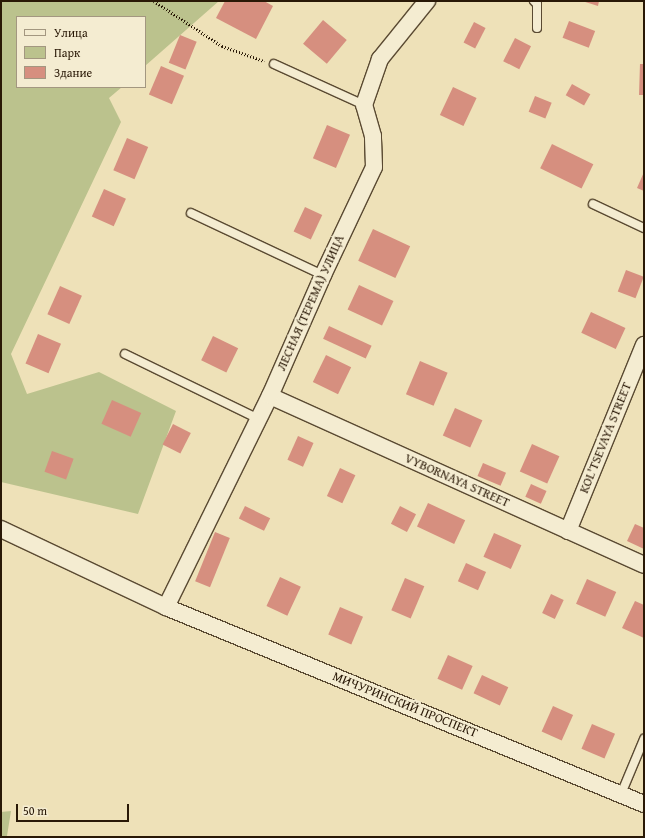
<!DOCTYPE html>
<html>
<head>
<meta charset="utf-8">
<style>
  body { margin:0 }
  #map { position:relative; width:645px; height:838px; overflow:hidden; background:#eee1b8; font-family:"Gentium Book Plus",serif }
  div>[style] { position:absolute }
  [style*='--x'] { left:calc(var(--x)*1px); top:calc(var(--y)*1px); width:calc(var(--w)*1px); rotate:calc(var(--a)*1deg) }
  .green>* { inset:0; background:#bbc28d }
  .building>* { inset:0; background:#d68f7f; transform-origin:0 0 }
  .path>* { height:2.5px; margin-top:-1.25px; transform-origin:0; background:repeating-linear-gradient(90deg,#291806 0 1px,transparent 0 3px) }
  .roads { filter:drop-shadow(1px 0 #5a4a32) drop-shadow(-1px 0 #5a4a32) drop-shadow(0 1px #5a4a32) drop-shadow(0 -1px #5a4a32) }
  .service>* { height:8px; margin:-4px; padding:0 4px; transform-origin:4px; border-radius:4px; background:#f4ecd1 }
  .minor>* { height:16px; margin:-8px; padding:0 8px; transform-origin:8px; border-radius:8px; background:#f4ecd1 }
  span { translate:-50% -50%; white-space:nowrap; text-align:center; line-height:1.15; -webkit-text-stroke:4px #f4ecd1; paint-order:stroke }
  .street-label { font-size:13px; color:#291806 }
  .frame { position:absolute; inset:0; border:2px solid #291806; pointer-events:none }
  .legend { position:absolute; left:16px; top:16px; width:130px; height:72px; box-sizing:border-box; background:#f4ecd1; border:1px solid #a39780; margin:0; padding:5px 7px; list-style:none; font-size:12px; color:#291806 }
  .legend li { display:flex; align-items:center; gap:8px; height:20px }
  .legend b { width:20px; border:1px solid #a39780 }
  .scale { position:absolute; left:16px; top:804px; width:113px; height:18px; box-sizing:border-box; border:2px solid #291806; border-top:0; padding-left:5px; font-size:12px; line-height:14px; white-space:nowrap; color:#291806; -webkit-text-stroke:3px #f4ecd1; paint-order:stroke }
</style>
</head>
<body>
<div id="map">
  <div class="green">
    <div style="clip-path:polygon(1px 1px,219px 1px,145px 66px,145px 17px,17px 17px,17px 87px,122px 87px,109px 98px,121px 122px,11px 354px,27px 394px,99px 372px,176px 411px,138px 514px,1px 482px)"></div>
    <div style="clip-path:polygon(11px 811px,7px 836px,9px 837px,1px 837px,1px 812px)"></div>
  </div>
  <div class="building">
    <div style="clip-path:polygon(225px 1px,264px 1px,273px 6px,256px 39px,216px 18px)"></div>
    <div style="clip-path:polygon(582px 1px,599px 1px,598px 6px)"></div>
    <div style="left:323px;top:20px;width:31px;height:31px;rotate:40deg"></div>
    <div style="left:569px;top:21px;width:28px;height:18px;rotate:21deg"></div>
    <div style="left:474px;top:22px;width:13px;height:23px;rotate:27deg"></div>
    <div style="left:180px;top:35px;width:18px;height:30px;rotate:22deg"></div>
    <div style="left:515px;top:38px;width:18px;height:26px;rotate:27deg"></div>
    <div style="clip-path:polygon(640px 64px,644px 64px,644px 95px,639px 95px)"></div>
    <div style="left:161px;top:66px;width:25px;height:31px;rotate:23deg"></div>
    <div style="left:572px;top:84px;width:21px;height:13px;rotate:29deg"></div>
    <div style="left:453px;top:87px;width:26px;height:31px;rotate:25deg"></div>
    <div style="left:535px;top:96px;width:18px;height:17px;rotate:22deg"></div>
    <div style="left:327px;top:125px;width:25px;height:36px;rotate:23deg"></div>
    <div style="left:127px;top:138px;width:23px;height:35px;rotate:23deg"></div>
    <div style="left:552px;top:144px;width:46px;height:27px;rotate:26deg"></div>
    <div style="clip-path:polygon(644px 172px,644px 191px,637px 188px)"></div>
    <div style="left:104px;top:189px;width:24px;height:30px;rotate:24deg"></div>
    <div style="left:305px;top:207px;width:19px;height:27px;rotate:25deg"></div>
    <div style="left:373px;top:229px;width:41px;height:35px;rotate:25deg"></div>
    <div style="left:626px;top:270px;width:19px;height:23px;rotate:21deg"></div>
    <div style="left:359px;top:285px;width:38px;height:27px;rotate:25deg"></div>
    <div style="left:60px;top:286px;width:24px;height:31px;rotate:24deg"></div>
    <div style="left:591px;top:312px;width:38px;height:23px;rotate:25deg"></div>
    <div style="left:329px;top:326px;width:47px;height:14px;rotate:25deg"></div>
    <div style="left:38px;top:334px;width:25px;height:32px;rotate:23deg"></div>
    <div style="left:213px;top:336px;width:28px;height:27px;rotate:26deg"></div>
    <div style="left:326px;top:355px;width:28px;height:30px;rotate:26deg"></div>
    <div style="left:420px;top:361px;width:30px;height:36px;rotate:23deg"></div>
    <div style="left:112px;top:400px;width:32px;height:26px;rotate:24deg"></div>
    <div style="left:455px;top:408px;width:30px;height:30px;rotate:24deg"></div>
    <div style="left:173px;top:424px;width:20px;height:23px;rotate:27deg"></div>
    <div style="left:298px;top:436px;width:17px;height:26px;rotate:24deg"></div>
    <div style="left:532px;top:444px;width:30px;height:30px;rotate:24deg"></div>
    <div style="left:52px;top:451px;width:23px;height:22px;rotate:20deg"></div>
    <div style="left:483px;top:463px;width:25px;height:14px;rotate:23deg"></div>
    <div style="left:340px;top:468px;width:17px;height:31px;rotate:25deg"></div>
    <div style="left:531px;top:484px;width:17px;height:14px;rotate:24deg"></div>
    <div style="left:428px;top:503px;width:41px;height:26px;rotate:25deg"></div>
    <div style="left:245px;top:506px;width:28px;height:14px;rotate:26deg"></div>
    <div style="left:400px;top:506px;width:18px;height:20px;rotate:27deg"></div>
    <div style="clip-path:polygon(635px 524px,644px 528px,644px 549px,627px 541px)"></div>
    <div style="left:215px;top:532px;width:16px;height:53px;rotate:22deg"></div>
    <div style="left:494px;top:533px;width:30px;height:26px;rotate:24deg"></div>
    <div style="left:466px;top:563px;width:22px;height:20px;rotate:24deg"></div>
    <div style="left:280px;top:577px;width:23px;height:32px;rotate:25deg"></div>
    <div style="left:405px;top:578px;width:21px;height:35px;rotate:23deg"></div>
    <div style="left:587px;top:579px;width:32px;height:27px;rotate:24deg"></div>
    <div style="left:551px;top:594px;width:14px;height:21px;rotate:25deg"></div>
    <div style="clip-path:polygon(635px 601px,644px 605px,644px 638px,622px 628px)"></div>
    <div style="left:340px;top:607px;width:25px;height:30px;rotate:23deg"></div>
    <div style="left:448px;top:655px;width:27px;height:26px;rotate:24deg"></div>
    <div style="left:482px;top:675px;width:29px;height:20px;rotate:25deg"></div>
    <div style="left:553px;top:706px;width:22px;height:28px;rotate:24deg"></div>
    <div style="left:592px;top:724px;width:25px;height:27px;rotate:23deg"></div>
  </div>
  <div class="path">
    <div style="--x:154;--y:1;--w:82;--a:33.5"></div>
    <div style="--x:222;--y:46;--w:45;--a:19.7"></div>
  </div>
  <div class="roads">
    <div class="service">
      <div style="--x:534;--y:1;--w:4;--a:45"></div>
      <div style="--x:537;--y:4;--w:24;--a:90"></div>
      <div style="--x:274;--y:64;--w:99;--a:24.5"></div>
      <div style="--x:593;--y:204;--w:56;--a:25.2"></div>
      <div style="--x:191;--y:213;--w:146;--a:25.2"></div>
      <div style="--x:125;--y:354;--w:149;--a:25.9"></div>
      <div style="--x:621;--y:794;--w:60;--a:-67.3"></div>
    </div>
    <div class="minor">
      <div style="--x:270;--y:396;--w:410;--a:24.3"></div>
      <div style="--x:1;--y:529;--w:183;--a:25.3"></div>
      <div style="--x:166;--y:607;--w:517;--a:22.4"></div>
      <div style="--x:568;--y:531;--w:201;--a:-67.8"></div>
      <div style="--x:166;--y:607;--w:235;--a:-63.8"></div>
      <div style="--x:270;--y:396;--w:132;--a:-66.3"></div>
      <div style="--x:323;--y:275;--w:119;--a:-64.7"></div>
      <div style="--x:374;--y:167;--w:31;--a:-92"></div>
      <div style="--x:373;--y:136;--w:32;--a:-106"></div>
      <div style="--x:364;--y:105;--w:49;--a:-70.8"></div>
      <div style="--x:380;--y:59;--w:75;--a:-51"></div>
    </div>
  </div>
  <div class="street-label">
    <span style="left:311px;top:303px;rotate:-66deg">ЛЕСНАЯ (ТЕРЕМА) УЛИЦА</span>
    <span style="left:606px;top:438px;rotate:-68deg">KOL'TSEVAYA STREET</span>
    <span style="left:457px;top:481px;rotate:24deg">VYBORNAYA STREET</span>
    <span style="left:405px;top:705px;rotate:22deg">МИЧУРИНСКИЙ ПРОСПЕКТ</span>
  </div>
  <div class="frame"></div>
  <ul class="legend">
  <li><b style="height:5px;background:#f4ecd1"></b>Улица</li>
  <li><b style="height:11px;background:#bbc28d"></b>Парк</li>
  <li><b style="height:11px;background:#d68f7f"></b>Здание</li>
  </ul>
  <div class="scale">50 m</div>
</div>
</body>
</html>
